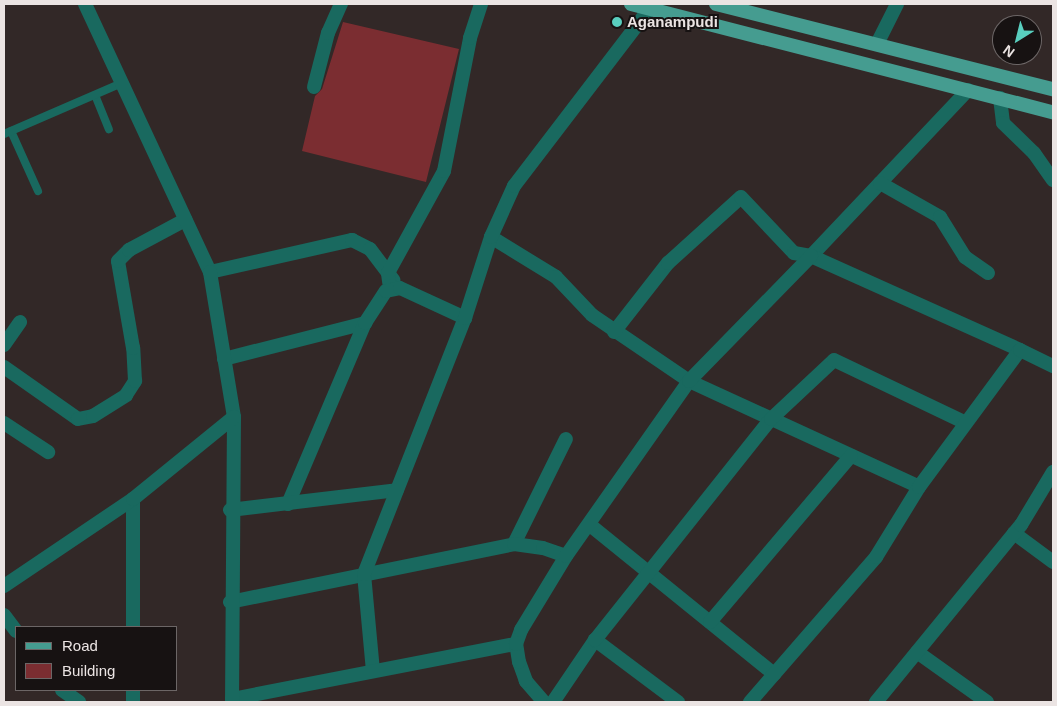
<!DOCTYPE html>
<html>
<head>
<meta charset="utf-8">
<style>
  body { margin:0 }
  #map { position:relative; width:1057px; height:706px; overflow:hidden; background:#322827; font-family:Helvetica,sans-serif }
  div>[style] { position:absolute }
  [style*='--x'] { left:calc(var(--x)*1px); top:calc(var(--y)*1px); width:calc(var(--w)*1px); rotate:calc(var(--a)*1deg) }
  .building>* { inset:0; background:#7b2d31 }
  .service>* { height:8px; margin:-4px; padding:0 4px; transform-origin:4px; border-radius:4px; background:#19695f }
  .minor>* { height:14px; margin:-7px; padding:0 7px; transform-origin:7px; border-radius:7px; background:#19695f }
  .tertiary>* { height:14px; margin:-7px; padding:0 7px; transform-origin:7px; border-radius:7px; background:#19695f }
  .primary>* { height:14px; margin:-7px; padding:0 7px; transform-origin:7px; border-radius:7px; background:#459c90 }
  .dots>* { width:14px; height:14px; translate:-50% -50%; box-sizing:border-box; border:2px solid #171212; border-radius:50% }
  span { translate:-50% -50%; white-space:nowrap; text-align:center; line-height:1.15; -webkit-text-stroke:4px #171212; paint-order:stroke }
  .poi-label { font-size:15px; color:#ebe4e3; font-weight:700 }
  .left { translate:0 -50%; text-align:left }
  .frame { position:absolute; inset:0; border:5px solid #ebe4e3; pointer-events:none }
  .legend { position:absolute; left:15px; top:626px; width:162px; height:65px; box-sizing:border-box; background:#171212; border:1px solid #6c6666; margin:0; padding:6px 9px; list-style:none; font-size:15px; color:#ebe4e3 }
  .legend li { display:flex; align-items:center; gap:10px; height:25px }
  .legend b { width:25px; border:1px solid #6c6666 }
  .north { position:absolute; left:992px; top:15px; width:50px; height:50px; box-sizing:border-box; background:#171212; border:1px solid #6c6666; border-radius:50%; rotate:216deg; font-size:14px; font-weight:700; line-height:20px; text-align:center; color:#ebe4e3 }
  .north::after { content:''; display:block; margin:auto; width:18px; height:22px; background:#59cebe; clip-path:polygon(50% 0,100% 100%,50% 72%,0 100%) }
</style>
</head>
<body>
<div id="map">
  <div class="building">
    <div style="clip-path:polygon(343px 22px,459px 49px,426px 182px,302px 151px,315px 96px,322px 89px)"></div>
  </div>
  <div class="service">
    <div style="--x:95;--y:95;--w:37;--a:68"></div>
    <div style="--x:11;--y:131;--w:66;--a:65.8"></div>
    <div style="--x:4;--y:134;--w:129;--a:-23.4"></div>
  </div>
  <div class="minor">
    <div style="--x:877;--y:44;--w:45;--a:-63.4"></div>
    <div style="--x:314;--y:87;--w:56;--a:-75.5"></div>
    <div style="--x:328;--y:33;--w:32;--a:-66"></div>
    <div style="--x:968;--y:90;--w:228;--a:133.4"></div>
    <div style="--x:811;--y:256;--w:229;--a:24.2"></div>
    <div style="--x:1000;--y:98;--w:25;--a:83"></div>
    <div style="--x:1003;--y:123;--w:43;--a:44.1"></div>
    <div style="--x:1034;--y:153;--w:33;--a:55"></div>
    <div style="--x:880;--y:183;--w:69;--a:29.5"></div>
    <div style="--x:940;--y:217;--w:47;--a:58"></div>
    <div style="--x:965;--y:257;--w:28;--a:35"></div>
    <div style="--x:491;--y:237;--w:76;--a:31.6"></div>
    <div style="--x:556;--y:277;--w:52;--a:46.5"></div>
    <div style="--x:592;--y:315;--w:117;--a:34.2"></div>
    <div style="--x:689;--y:381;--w:253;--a:24.7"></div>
    <div style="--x:210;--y:272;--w:146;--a:-12.7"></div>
    <div style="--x:352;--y:240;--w:20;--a:27"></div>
    <div style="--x:370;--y:249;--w:39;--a:53"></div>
    <div style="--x:390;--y:288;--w:15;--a:-98"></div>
    <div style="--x:388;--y:273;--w:116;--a:-61.2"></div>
    <div style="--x:444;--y:171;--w:136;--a:-78.9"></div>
    <div style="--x:470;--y:38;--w:36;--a:-72"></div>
    <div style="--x:614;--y:332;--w:88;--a:-52"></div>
    <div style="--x:668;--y:263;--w:98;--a:-42.1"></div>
    <div style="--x:741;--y:197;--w:77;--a:46.6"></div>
    <div style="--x:794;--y:253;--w:17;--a:10"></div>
    <div style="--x:4;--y:345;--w:28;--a:-55"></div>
    <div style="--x:224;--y:359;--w:146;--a:-14.3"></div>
    <div style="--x:4;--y:367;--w:90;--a:35.1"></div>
    <div style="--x:78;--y:419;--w:15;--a:-11"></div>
    <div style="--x:93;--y:416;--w:39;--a:-32"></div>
    <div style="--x:126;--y:395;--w:17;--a:-57"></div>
    <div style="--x:135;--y:381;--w:33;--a:-93"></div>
    <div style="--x:133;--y:348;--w:88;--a:-99.8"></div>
    <div style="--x:118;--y:261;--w:16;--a:-45"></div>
    <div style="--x:129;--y:250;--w:64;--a:-28.2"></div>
    <div style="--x:4;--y:423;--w:53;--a:33.4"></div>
    <div style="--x:133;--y:499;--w:128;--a:90"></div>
    <div style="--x:288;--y:504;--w:197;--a:-67"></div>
    <div style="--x:365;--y:323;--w:38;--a:-57"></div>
    <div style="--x:386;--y:291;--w:14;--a:-12"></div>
    <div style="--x:400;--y:288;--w:72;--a:24.8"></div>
    <div style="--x:230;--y:510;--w:168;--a:-6.8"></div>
    <div style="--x:590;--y:525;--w:237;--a:39"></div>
    <div style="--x:1014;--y:533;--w:49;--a:36.6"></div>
    <div style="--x:514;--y:544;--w:117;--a:-63.7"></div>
    <div style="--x:230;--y:602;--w:290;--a:-11.5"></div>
    <div style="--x:514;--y:544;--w:29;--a:8"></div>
    <div style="--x:543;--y:548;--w:24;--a:19"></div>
    <div style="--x:4;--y:615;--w:20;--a:53"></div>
    <div style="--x:710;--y:622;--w:218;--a:-49.7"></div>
    <div style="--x:917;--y:652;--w:86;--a:35.5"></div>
    <div style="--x:373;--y:671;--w:97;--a:-95.3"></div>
    <div style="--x:364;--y:574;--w:275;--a:-68.5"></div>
    <div style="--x:465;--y:318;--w:85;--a:-72.2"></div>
    <div style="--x:491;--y:237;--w:56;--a:-65.7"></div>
    <div style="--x:514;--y:186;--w:224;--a:-52.6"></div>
    <div style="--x:62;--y:690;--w:21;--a:35"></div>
    <div style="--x:133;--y:690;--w:12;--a:90"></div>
    <div style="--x:232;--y:699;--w:289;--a:-11"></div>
    <div style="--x:544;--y:702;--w:28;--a:-131"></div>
    <div style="--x:526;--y:681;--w:20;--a:-110"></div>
    <div style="--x:519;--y:662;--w:18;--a:-99"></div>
    <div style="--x:516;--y:644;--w:15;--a:-70"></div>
    <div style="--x:521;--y:630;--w:87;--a:-58.7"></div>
    <div style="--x:566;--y:556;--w:214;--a:-54.9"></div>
    <div style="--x:689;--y:381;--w:175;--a:-45.7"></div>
    <div style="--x:553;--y:702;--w:75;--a:-55.9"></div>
    <div style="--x:678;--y:702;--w:104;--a:-143.2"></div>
    <div style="--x:595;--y:640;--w:283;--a:-51.5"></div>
    <div style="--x:771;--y:419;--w:86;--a:-43.1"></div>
    <div style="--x:834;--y:360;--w:146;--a:25.5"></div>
    <div style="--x:750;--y:702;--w:192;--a:-49"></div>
    <div style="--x:876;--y:557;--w:82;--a:-58.4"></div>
    <div style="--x:919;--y:487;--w:170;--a:-53.6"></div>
    <div style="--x:1020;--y:350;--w:37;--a:26"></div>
  </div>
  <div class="tertiary">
    <div style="--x:85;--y:4;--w:296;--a:65"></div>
    <div style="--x:210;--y:272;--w:147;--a:80.6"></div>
    <div style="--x:234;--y:417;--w:285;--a:90.4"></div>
    <div style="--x:4;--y:586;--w:156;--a:-34"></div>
    <div style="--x:133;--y:499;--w:130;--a:-39.1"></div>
    <div style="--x:876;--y:702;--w:229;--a:-50.7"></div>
    <div style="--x:1021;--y:525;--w:62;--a:-58.9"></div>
  </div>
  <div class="primary">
    <div style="--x:631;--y:4;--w:436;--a:14.4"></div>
    <div style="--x:716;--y:4;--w:348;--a:14.2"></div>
  </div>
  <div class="dots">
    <div style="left:617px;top:22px;background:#59cebe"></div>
  </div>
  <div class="poi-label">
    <span class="left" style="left:627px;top:22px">Aganampudi</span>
  </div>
  <div class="frame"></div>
  <ul class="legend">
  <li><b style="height:6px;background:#459c90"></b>Road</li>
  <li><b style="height:14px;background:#7b2d31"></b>Building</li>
  </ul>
  <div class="north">N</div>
</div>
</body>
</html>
